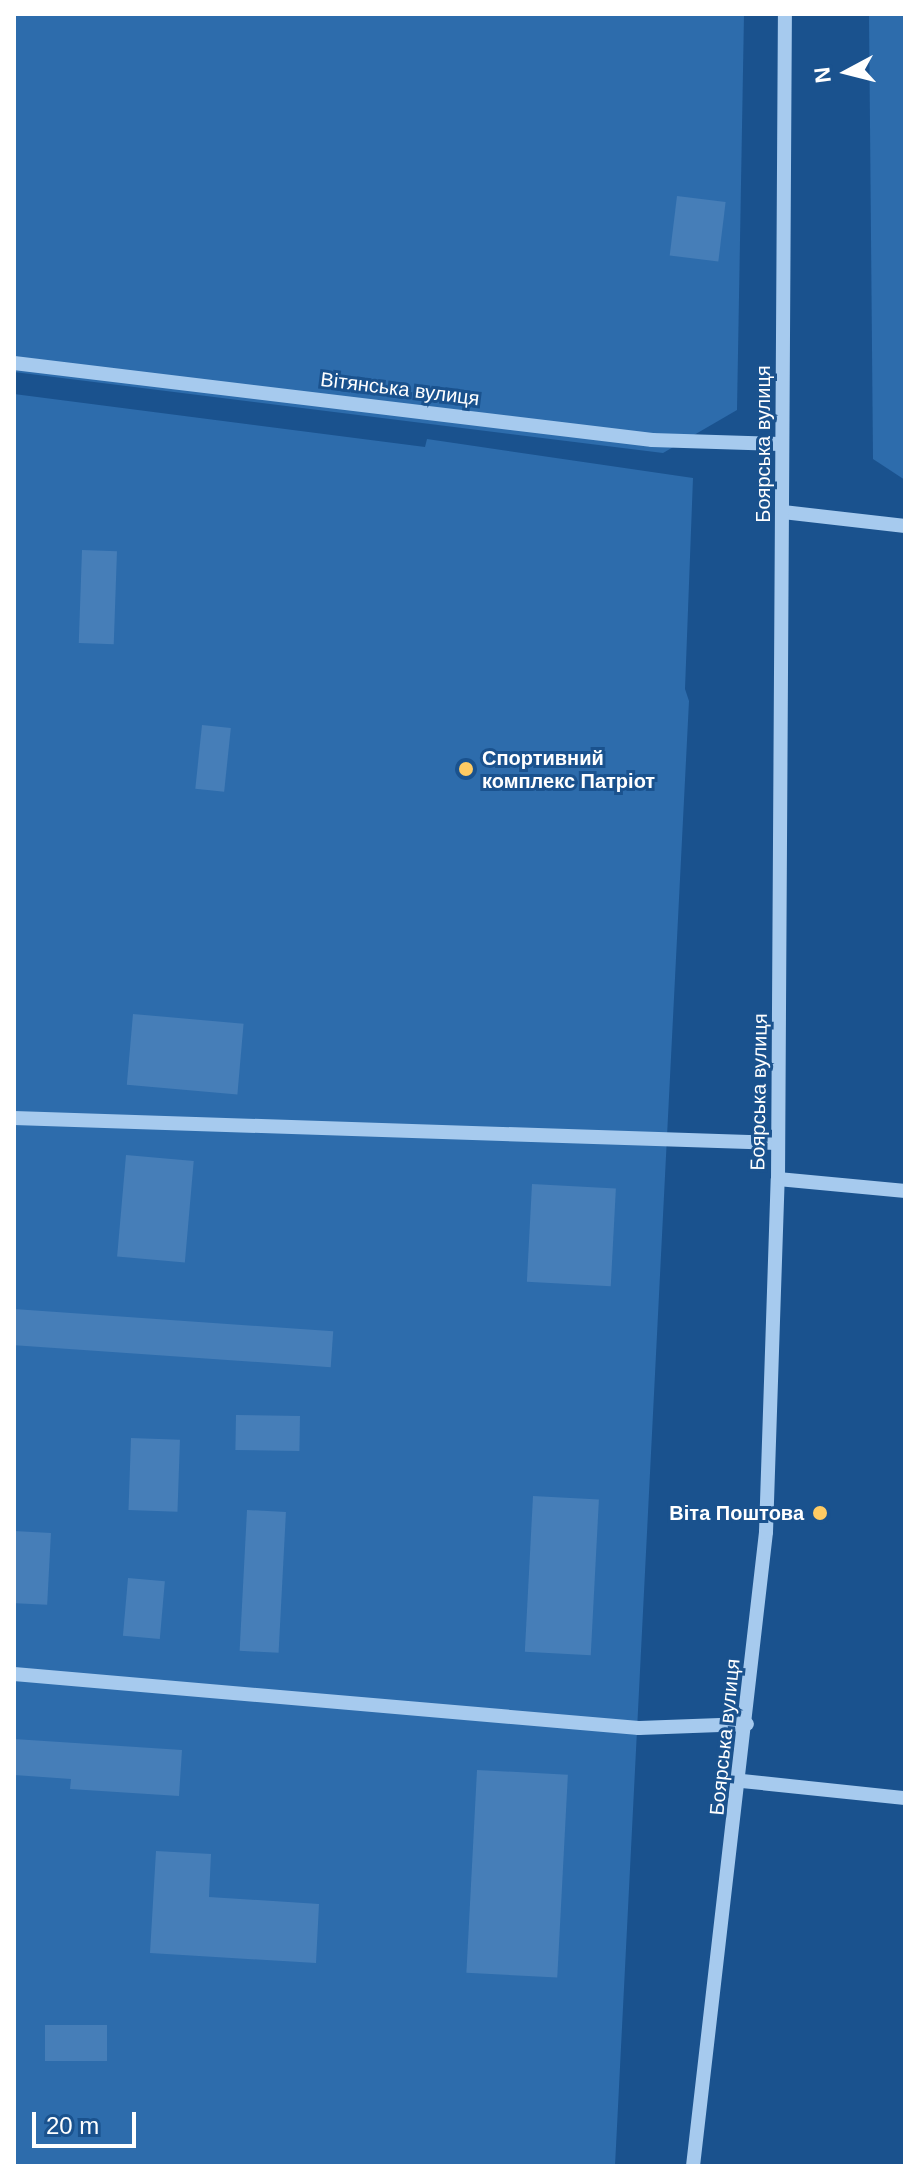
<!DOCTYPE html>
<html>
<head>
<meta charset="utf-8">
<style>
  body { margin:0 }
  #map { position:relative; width:919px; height:2180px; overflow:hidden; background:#1a528e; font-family:Helvetica,sans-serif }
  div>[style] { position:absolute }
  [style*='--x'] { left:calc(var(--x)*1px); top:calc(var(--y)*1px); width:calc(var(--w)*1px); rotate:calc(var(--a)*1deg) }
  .green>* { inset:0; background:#2d6cac }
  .building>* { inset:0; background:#467eb8; transform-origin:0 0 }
  .minor>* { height:14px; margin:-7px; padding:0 7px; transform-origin:7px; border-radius:7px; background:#a6caee }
  .dots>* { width:22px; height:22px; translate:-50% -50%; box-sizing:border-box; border:4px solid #1a528e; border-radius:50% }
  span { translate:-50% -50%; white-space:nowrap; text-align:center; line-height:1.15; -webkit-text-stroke:6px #1a528e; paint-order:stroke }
  .street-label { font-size:20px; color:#fff }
  .poi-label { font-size:20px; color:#fff; font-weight:700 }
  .left { translate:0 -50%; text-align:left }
  .right { translate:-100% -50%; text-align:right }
  .frame { position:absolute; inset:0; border:16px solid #fff; pointer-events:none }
  .north { position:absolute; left:807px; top:32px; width:80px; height:80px; -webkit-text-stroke:6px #1a528e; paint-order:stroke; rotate:263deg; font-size:22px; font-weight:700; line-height:32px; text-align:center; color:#fff }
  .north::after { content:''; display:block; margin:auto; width:28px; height:36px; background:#fff; clip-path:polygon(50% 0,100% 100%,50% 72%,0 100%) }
  .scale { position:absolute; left:32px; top:2112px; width:104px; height:36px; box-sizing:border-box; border:4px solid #fff; border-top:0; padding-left:10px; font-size:24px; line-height:28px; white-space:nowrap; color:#fff; -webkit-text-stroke:6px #1a528e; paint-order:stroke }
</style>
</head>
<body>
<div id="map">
  <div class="green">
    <div style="clip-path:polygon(14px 14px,744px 14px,737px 410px,663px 453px,14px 372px)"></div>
    <div style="clip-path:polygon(869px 14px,905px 14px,905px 480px,873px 459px)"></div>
    <div style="clip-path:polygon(14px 394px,425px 447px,427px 439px,693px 478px,685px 689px,689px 701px,615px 2166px,14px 2166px)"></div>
  </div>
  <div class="building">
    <div style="left:677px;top:196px;width:49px;height:60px;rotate:7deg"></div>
    <div style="left:82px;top:550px;width:35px;height:93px;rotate:2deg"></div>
    <div style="left:202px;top:725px;width:29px;height:64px;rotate:6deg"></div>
    <div style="left:133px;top:1014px;width:111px;height:71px;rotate:5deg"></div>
    <div style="left:126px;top:1155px;width:68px;height:102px;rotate:5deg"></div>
    <div style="left:532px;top:1184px;width:84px;height:98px;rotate:3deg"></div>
    <div style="left:14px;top:1309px;width:320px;height:36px;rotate:4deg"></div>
    <div style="left:236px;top:1415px;width:64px;height:35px;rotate:1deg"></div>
    <div style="left:131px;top:1438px;width:49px;height:72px;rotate:2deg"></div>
    <div style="left:533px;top:1496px;width:66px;height:156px;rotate:3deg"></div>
    <div style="left:247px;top:1510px;width:39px;height:141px;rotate:3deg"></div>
    <div style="left:14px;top:1531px;width:37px;height:72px;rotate:3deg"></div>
    <div style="left:128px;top:1578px;width:37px;height:58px;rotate:5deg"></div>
    <div style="clip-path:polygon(14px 1739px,182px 1750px,179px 1796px,70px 1789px,71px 1779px,14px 1775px)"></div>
    <div style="left:477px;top:1770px;width:91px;height:203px;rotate:3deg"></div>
    <div style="clip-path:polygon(156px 1851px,211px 1854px,209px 1897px,319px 1904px,316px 1963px,150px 1953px)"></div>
    <div style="left:45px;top:2025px;width:62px;height:36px"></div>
  </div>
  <div class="minor">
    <div style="--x:14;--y:363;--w:643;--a:6.88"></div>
    <div style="--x:652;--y:440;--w:129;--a:1.8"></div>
    <div style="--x:783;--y:512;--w:123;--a:6.5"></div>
    <div style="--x:14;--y:1118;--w:764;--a:1.87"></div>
    <div style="--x:778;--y:1179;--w:128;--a:5.4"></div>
    <div style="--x:14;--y:1674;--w:627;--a:4.94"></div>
    <div style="--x:639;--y:1728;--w:108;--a:-2.1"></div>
    <div style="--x:742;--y:1781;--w:164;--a:6"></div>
    <div style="--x:693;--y:2166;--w:638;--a:-83.43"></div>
    <div style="--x:766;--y:1532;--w:353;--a:-88.1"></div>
    <div style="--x:778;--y:1179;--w:1165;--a:-89.66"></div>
  </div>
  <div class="dots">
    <div style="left:466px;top:769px;background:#ffcb63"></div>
    <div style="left:820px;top:1513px;background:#ffcb63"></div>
  </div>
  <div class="street-label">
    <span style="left:400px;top:389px;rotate:7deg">Вітянська вулиця</span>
    <span style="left:763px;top:444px;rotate:-90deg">Боярська вулиця</span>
    <span style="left:759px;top:1092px;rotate:-89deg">Боярська вулиця</span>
    <span style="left:725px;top:1737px;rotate:-84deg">Боярська вулиця</span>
  </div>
  <div class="poi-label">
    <span class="left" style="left:482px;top:770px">Спортивний<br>комплекс Патріот</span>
    <span class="right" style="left:804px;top:1513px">Віта Поштова</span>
  </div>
  <div class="frame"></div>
  <div class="north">N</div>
  <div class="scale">20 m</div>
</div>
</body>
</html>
